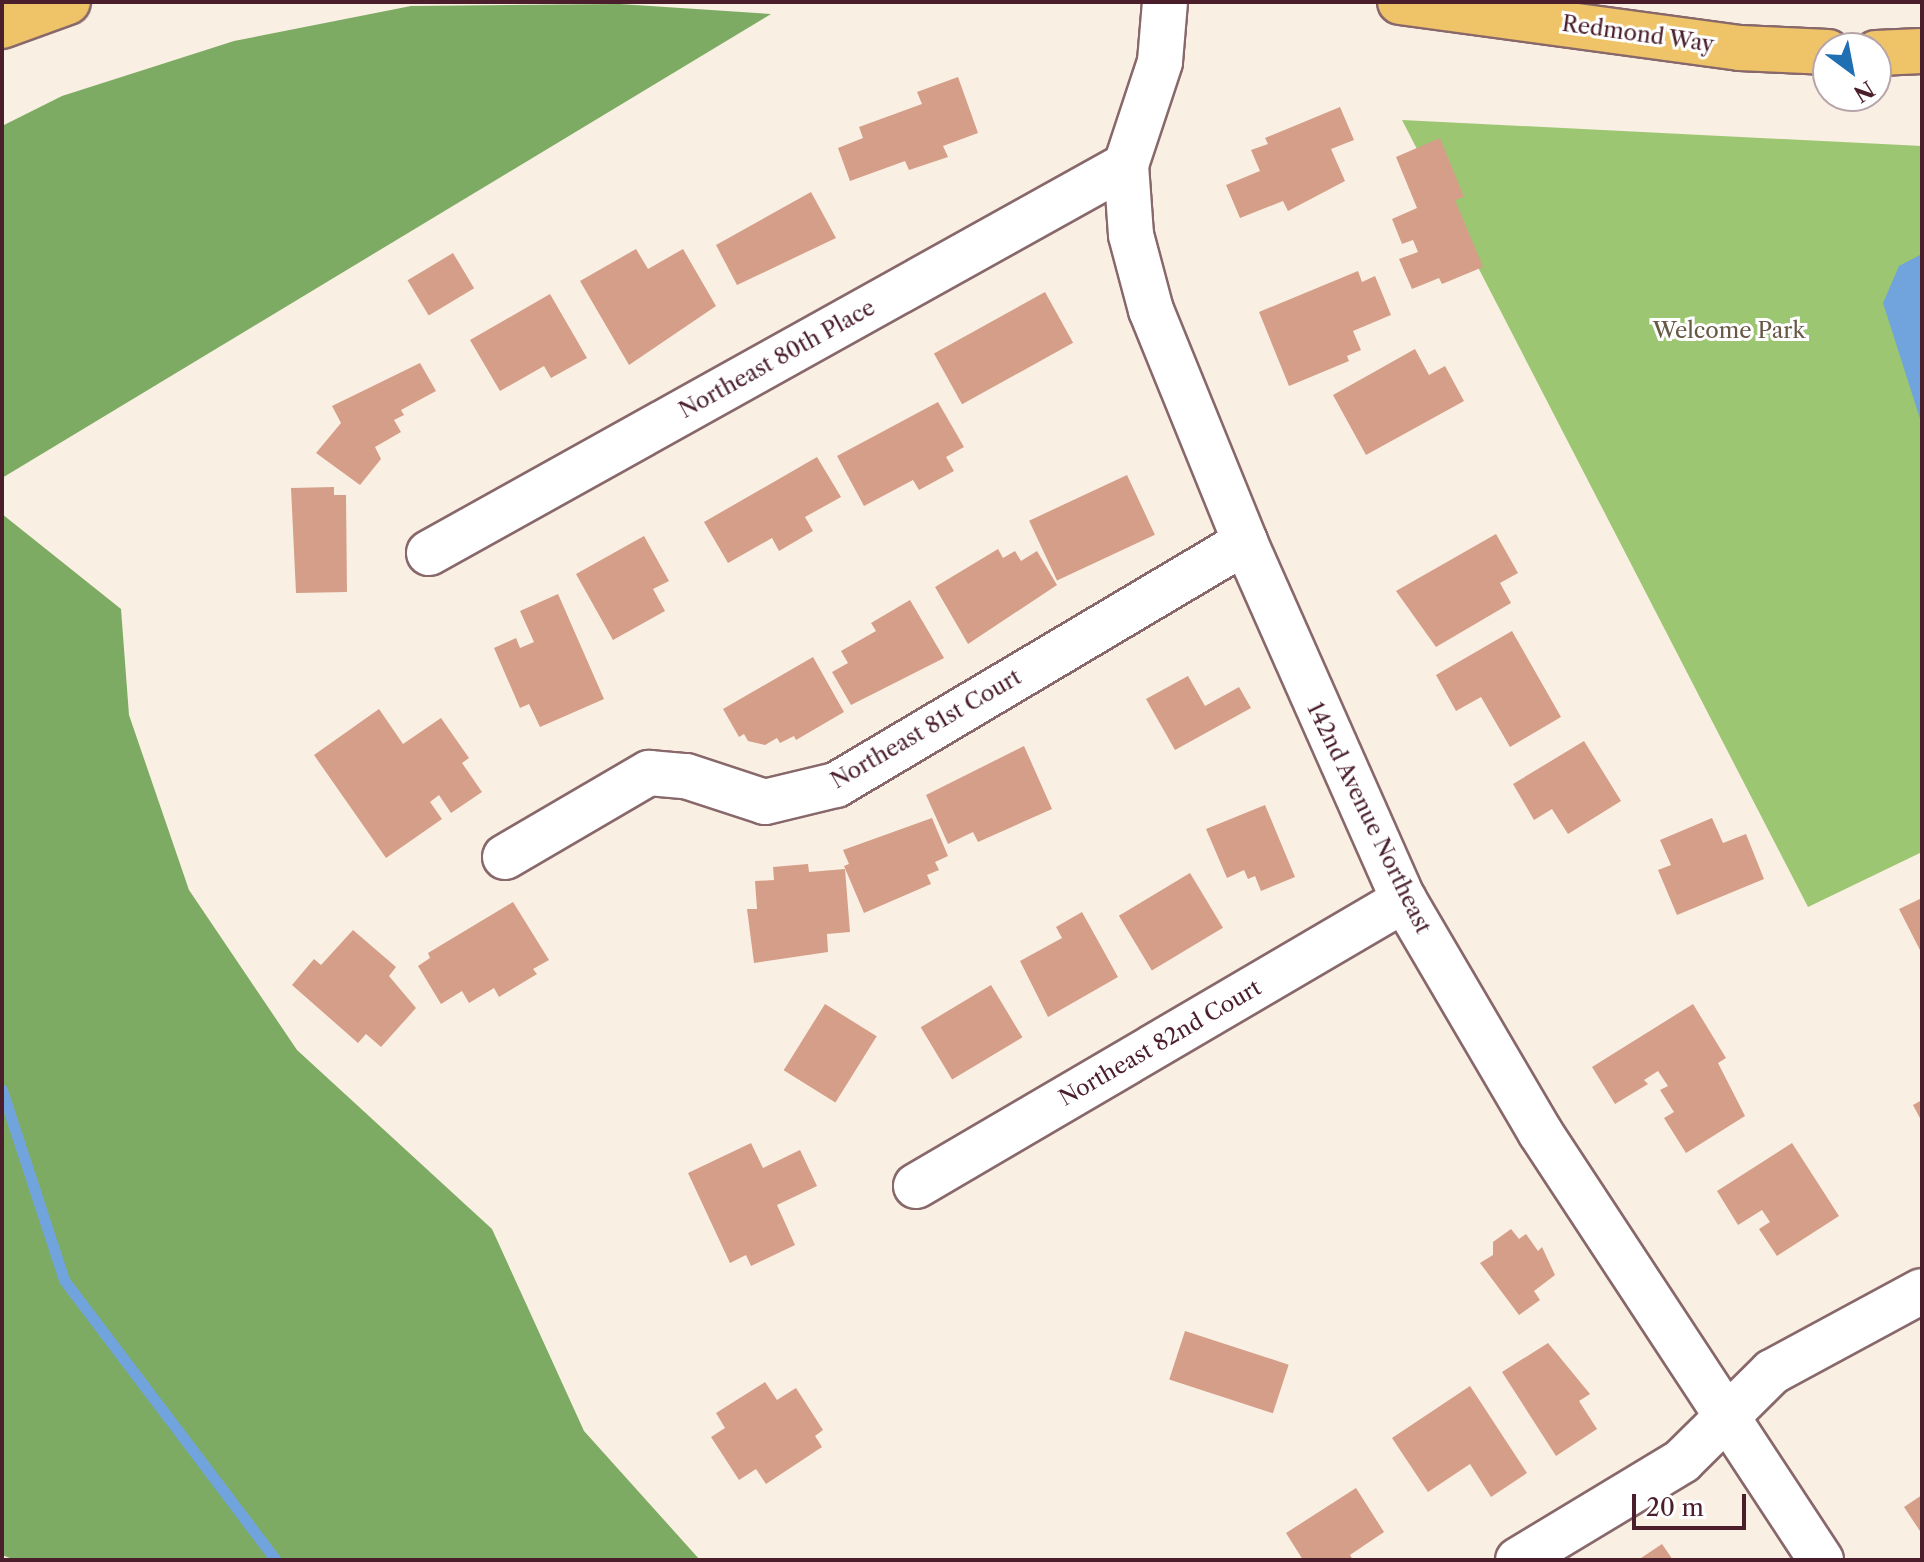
<!DOCTYPE html>
<html>
<head>
<meta charset="utf-8">
<style>
  body { margin:0 }
  #map { position:relative; width:1924px; height:1562px; overflow:hidden; background:#faefe3; font-family:"Libre Caslon Text",serif }
  div>[style] { position:absolute }
  [style*='--x'] { left:calc(var(--x)*1px); top:calc(var(--y)*1px); width:calc(var(--w)*1px); rotate:calc(var(--a)*1deg) }
  .green>* { inset:0; background:#9cc672 }
  .forest>* { inset:0; background:#7dab64 }
  .water>* { inset:0; background:#71a4dc }
  .stream>* { height:11px; margin:-5.5px; padding:0 5.5px; transform-origin:5.5px; border-radius:5.5px; background:#71a4dc }
  .building>* { inset:0; background:#d59e88; transform-origin:0 0 }
  .roads { filter:drop-shadow(2px 0 #88686b) drop-shadow(-2px 0 #88686b) drop-shadow(0 2px #88686b) drop-shadow(0 -2px #88686b) }
  .minor>* { height:44px; margin:-22px; padding:0 22px; transform-origin:22px; border-radius:22px; background:#fff }
  .primary>* { height:44px; margin:-22px; padding:0 22px; transform-origin:22px; border-radius:22px; background:#efc469 }
  span { translate:-50% -50%; white-space:nowrap; text-align:center; line-height:1.15; -webkit-text-stroke:6px #fff; paint-order:stroke }
  .street-label { font-size:22px; color:#4a1f2b }
  .park-label { font-size:22px; color:#675944 }
  .frame { position:absolute; inset:0; border:4px solid #4a1f2b; pointer-events:none }
  .north { position:absolute; left:1812px; top:32px; width:80px; height:80px; box-sizing:border-box; background:#fff; border:2px solid #b7a5aa; border-radius:50%; rotate:148deg; font-size:22px; font-weight:700; line-height:32px; text-align:center; color:#4a1f2b }
  .north::after { content:''; display:block; margin:auto; width:28px; height:36px; background:#1f6fb2; clip-path:polygon(50% 0,100% 100%,50% 72%,0 100%) }
  .scale { position:absolute; left:1632px; top:1494px; width:114px; height:36px; box-sizing:border-box; border:4px solid #4a1f2b; border-top:0; padding-left:10px; font-size:24px; line-height:28px; white-space:nowrap; color:#4a1f2b; -webkit-text-stroke:6px #fff; paint-order:stroke }
</style>
</head>
<body>
<div id="map">
  <div class="green">
    <div style="clip-path:polygon(1402px 120px,1922px 146px,1922px 852px,1808px 907px)"></div>
  </div>
  <div class="forest">
    <div style="clip-path:polygon(620px 4px,771px 14px,2px 478px,2px 126px,62px 96px,234px 41px,411px 6px)"></div>
    <div style="clip-path:polygon(2px 514px,121px 609px,129px 715px,189px 890px,297px 1050px,492px 1229px,584px 1431px,700px 1560px,15px 1560px,2px 1555px)"></div>
  </div>
  <div class="water">
    <div style="clip-path:polygon(1922px 254px,1922px 425px,1883px 303px,1899px 266px)"></div>
  </div>
  <div class="stream">
    <div style="--x:2;--y:1090;--w:200;--a:71.9"></div>
    <div style="--x:64;--y:1280;--w:351;--a:52.9"></div>
  </div>
  <div class="building">
    <div style="clip-path:polygon(958px 77px,978px 133px,943px 146px,948px 157px,909px 170px,905px 161px,850px 181px,838px 148px,863px 138px,859px 127px,922px 104px,917px 92px)"></div>
    <div style="clip-path:polygon(1340px 107px,1354px 140px,1331px 149px,1345px 181px,1288px 211px,1283px 201px,1240px 218px,1226px 185px,1260px 171px,1251px 150px,1268px 144px,1265px 138px)"></div>
    <div style="clip-path:polygon(1440px 138px,1464px 197px,1455px 200px,1483px 267px,1442px 284px,1439px 278px,1412px 289px,1399px 259px,1418px 252px,1413px 240px,1402px 244px,1392px 219px,1417px 208px,1396px 157px)"></div>
    <div style="clip-path:polygon(811px 192px,836px 238px,737px 285px,716px 245px)"></div>
    <div style="clip-path:polygon(636px 249px,648px 269px,683px 249px,716px 306px,629px 365px,580px 281px)"></div>
    <div style="left:453px;top:253px;width:41px;height:53px;rotate:59deg"></div>
    <div style="clip-path:polygon(1358px 271px,1362px 282px,1375px 276px,1391px 315px,1353px 331px,1361px 350px,1347px 356px,1349px 361px,1289px 386px,1259px 312px)"></div>
    <div style="left:1045px;top:292px;width:58px;height:127px;rotate:61deg"></div>
    <div style="clip-path:polygon(550px 294px,587px 358px,551px 378px,544px 366px,500px 391px,470px 340px)"></div>
    <div style="clip-path:polygon(1415px 349px,1429px 375px,1445px 366px,1464px 401px,1366px 455px,1333px 395px)"></div>
    <div style="clip-path:polygon(420px 363px,436px 391px,401px 410px,404px 415px,394px 420px,401px 432px,375px 447px,381px 459px,360px 485px,316px 453px,341px 423px,332px 406px)"></div>
    <div style="clip-path:polygon(938px 402px,964px 447px,946px 457px,954px 471px,919px 490px,913px 480px,864px 506px,837px 456px)"></div>
    <div style="clip-path:polygon(817px 457px,841px 497px,805px 517px,813px 531px,779px 551px,772px 538px,728px 563px,704px 522px)"></div>
    <div style="left:1127px;top:475px;width:66px;height:108px;rotate:65deg"></div>
    <div style="clip-path:polygon(334px 487px,334px 495px,346px 495px,347px 592px,296px 593px,291px 488px)"></div>
    <div style="clip-path:polygon(1496px 534px,1518px 573px,1500px 583px,1511px 603px,1436px 647px,1396px 591px)"></div>
    <div style="clip-path:polygon(644px 536px,669px 581px,653px 589px,665px 611px,613px 640px,576px 574px)"></div>
    <div style="clip-path:polygon(998px 549px,1003px 558px,1015px 551px,1021px 561px,1037px 551px,1057px 585px,968px 644px,935px 587px)"></div>
    <div style="clip-path:polygon(558px 594px,604px 699px,540px 727px,529px 704px,520px 708px,494px 648px,516px 638px,520px 648px,534px 642px,520px 611px)"></div>
    <div style="clip-path:polygon(910px 600px,944px 658px,851px 705px,832px 672px,848px 663px,841px 651px,876px 631px,871px 623px)"></div>
    <div style="clip-path:polygon(1512px 631px,1561px 717px,1510px 747px,1481px 697px,1456px 711px,1436px 675px)"></div>
    <div style="clip-path:polygon(813px 657px,844px 712px,796px 740px,794px 736px,780px 743px,777px 738px,765px 745px,748px 741px,744px 734px,739px 737px,723px 709px)"></div>
    <div style="clip-path:polygon(1188px 676px,1205px 706px,1239px 687px,1251px 708px,1175px 750px,1146px 699px)"></div>
    <div style="clip-path:polygon(379px 709px,403px 744px,441px 718px,469px 758px,462px 763px,482px 792px,451px 813px,439px 795px,430px 802px,442px 819px,386px 858px,314px 755px)"></div>
    <div style="clip-path:polygon(1584px 741px,1621px 801px,1568px 834px,1552px 809px,1534px 820px,1513px 784px)"></div>
    <div style="clip-path:polygon(1024px 746px,1052px 809px,978px 842px,973px 832px,948px 844px,926px 795px)"></div>
    <div style="clip-path:polygon(1265px 805px,1295px 877px,1261px 891px,1255px 876px,1248px 879px,1244px 870px,1227px 878px,1206px 829px)"></div>
    <div style="clip-path:polygon(932px 818px,948px 856px,935px 862px,939px 870px,927px 875px,931px 884px,864px 913px,844px 866px,849px 864px,843px 850px)"></div>
    <div style="clip-path:polygon(1712px 818px,1723px 843px,1746px 834px,1764px 879px,1677px 915px,1658px 870px,1671px 865px,1660px 840px)"></div>
    <div style="clip-path:polygon(808px 864px,809px 872px,845px 869px,850px 932px,827px 934px,828px 952px,754px 963px,747px 909px,757px 909px,755px 881px,774px 880px,773px 867px)"></div>
    <div style="left:1190px;top:873px;width:64px;height:83px;rotate:59deg"></div>
    <div style="clip-path:polygon(1922px 898px,1922px 954px,1899px 909px)"></div>
    <div style="clip-path:polygon(513px 902px,549px 960px,533px 969px,537px 974px,499px 997px,494px 988px,469px 1003px,462px 991px,441px 1004px,418px 966px,430px 958px,428px 953px)"></div>
    <div style="clip-path:polygon(1082px 912px,1118px 977px,1048px 1017px,1020px 961px,1062px 938px,1056px 927px)"></div>
    <div style="clip-path:polygon(353px 930px,396px 967px,389px 976px,416px 1008px,381px 1047px,366px 1034px,358px 1043px,292px 985px,314px 959px,321px 965px)"></div>
    <div style="left:991px;top:985px;width:61px;height:82px;rotate:59deg"></div>
    <div style="left:825px;top:1004px;width:61px;height:78px;rotate:32deg"></div>
    <div style="clip-path:polygon(1693px 1004px,1726px 1058px,1718px 1063px,1745px 1116px,1686px 1153px,1664px 1118px,1674px 1112px,1660px 1090px,1668px 1086px,1658px 1071px,1644px 1080px,1648px 1084px,1615px 1104px,1592px 1067px)"></div>
    <div style="clip-path:polygon(1922px 1100px,1922px 1122px,1913px 1105px)"></div>
    <div style="clip-path:polygon(751px 1143px,763px 1168px,800px 1150px,817px 1186px,777px 1205px,795px 1245px,751px 1266px,746px 1255px,730px 1263px,688px 1173px)"></div>
    <div style="clip-path:polygon(1792px 1143px,1839px 1216px,1777px 1256px,1759px 1229px,1770px 1222px,1762px 1210px,1738px 1225px,1717px 1191px)"></div>
    <div style="clip-path:polygon(1511px 1229px,1519px 1239px,1526px 1234px,1538px 1251px,1542px 1247px,1555px 1275px,1534px 1291px,1540px 1300px,1519px 1315px,1480px 1263px,1493px 1255px,1493px 1242px)"></div>
    <div style="left:1185px;top:1331px;width:109px;height:51px;rotate:18deg"></div>
    <div style="clip-path:polygon(1548px 1343px,1590px 1394px,1579px 1401px,1597px 1429px,1556px 1456px,1502px 1372px)"></div>
    <div style="clip-path:polygon(765px 1382px,777px 1400px,796px 1388px,823px 1430px,815px 1436px,822px 1447px,766px 1484px,756px 1469px,739px 1480px,711px 1437px,725px 1428px,716px 1413px)"></div>
    <div style="clip-path:polygon(1470px 1386px,1527px 1473px,1491px 1497px,1470px 1464px,1428px 1492px,1392px 1438px)"></div>
    <div style="clip-path:polygon(1356px 1488px,1384px 1532px,1350px 1555px,1353px 1560px,1303px 1560px,1286px 1533px)"></div>
    <div style="clip-path:polygon(1922px 1495px,1922px 1534px,1904px 1507px)"></div>
    <div style="clip-path:polygon(1662px 1544px,1673px 1560px,1638px 1560px)"></div>
  </div>
  <div class="roads">
    <div class="minor">
      <div style="--x:1165;--y:2;--w:60;--a:94.8"></div>
      <div style="--x:1160;--y:62;--w:108;--a:108.3"></div>
      <div style="--x:1126;--y:165;--w:70;--a:85.9"></div>
      <div style="--x:1131;--y:235;--w:78;--a:75.1"></div>
      <div style="--x:1151;--y:310;--w:250;--a:67.9"></div>
      <div style="--x:1245;--y:542;--w:392;--a:66.1"></div>
      <div style="--x:1404;--y:900;--w:269;--a:59.6"></div>
      <div style="--x:1540;--y:1132;--w:512;--a:56.71"></div>
      <div style="--x:429;--y:553;--w:798;--a:-29.1"></div>
      <div style="--x:505;--y:857;--w:167;--a:-30.3"></div>
      <div style="--x:649;--y:773;--w:37;--a:5"></div>
      <div style="--x:686;--y:776;--w:83;--a:18.2"></div>
      <div style="--x:765;--y:802;--w:73;--a:-13.5"></div>
      <div style="--x:836;--y:785;--w:476;--a:-30.7"></div>
      <div style="--x:916;--y:1186;--w:566;--a:-30.37"></div>
      <div style="--x:1518;--y:1560;--w:192;--a:-31.1"></div>
      <div style="--x:1682;--y:1461;--w:127;--a:-44.7"></div>
      <div style="--x:1772;--y:1372;--w:170;--a:-28.4"></div>
    </div>
    <div class="primary">
      <div style="--x:1400;--y:2;--w:343;--a:7.7"></div>
      <div style="--x:1740;--y:48;--w:88;--a:2.6"></div>
      <div style="--x:2;--y:26;--w:70;--a:-20"></div>
      <div style="--x:1876;--y:53;--w:46;--a:-2.5"></div>
    </div>
  </div>
  <div class="street-label">
    <span style="left:1638px;top:34px;rotate:8deg">Redmond Way</span>
    <span style="left:777px;top:359px;rotate:-29deg">Northeast 80th Place</span>
    <span style="left:926px;top:729px;rotate:-30deg">Northeast 81st Court</span>
    <span style="left:1369px;top:818px;rotate:64deg">142nd Avenue Northeast</span>
    <span style="left:1160px;top:1043px;rotate:-30deg">Northeast 82nd Court</span>
  </div>
  <div class="park-label">
    <span style="left:1729px;top:331px">Welcome Park</span>
  </div>
  <div class="frame"></div>
  <div class="north">N</div>
  <div class="scale">20 m</div>
</div>
</body>
</html>
